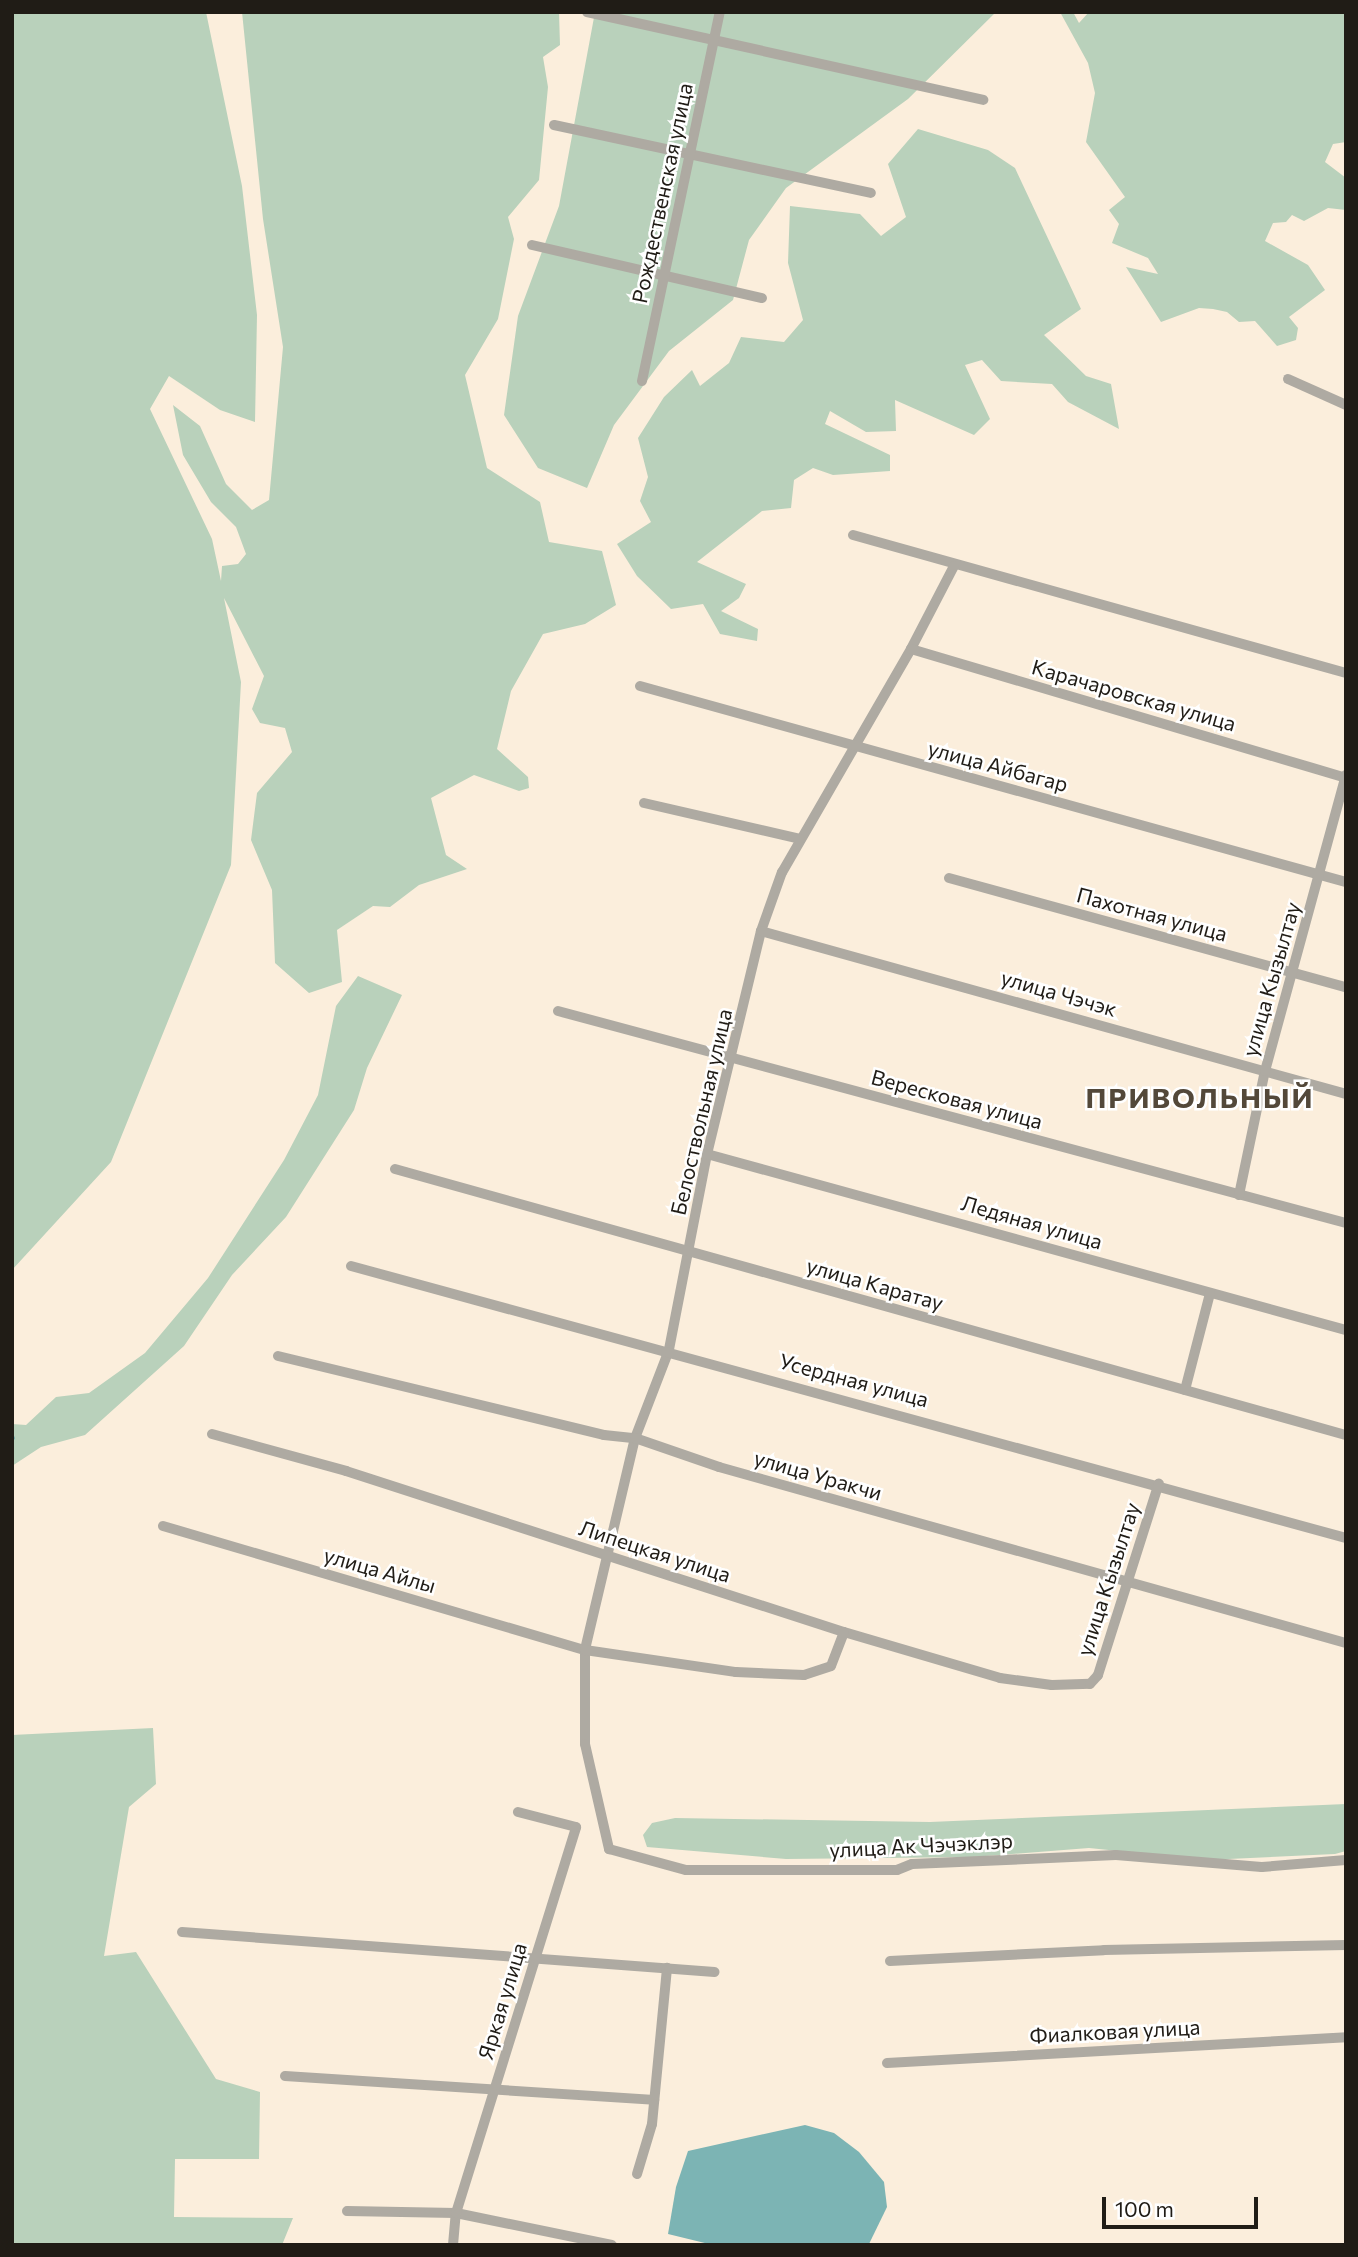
<!DOCTYPE html>
<html>
<head>
<meta charset="utf-8">
<style>
  body { margin:0 }
  #map { position:relative; width:1358px; height:2257px; overflow:hidden; background:#fbeedc; font-family:Commissioner,sans-serif }
  div>[style] { position:absolute }
  [style*='--x'] { left:calc(var(--x)*1px); top:calc(var(--y)*1px); width:calc(var(--w)*1px); rotate:calc(var(--a)*1deg) }
  .green>* { inset:0; background:#b9d1bb }
  .water>* { inset:0; background:#7cb4b4 }
  .stream>* { height:3.5px; margin:-1.75px; padding:0 1.75px; transform-origin:1.75px; border-radius:1.75px; background:#7cb4b4 }
  .minor>* { height:10px; margin:-5px; padding:0 5px; transform-origin:5px; border-radius:5px; background:#aeaaa2 }
  span { translate:-50% -50%; white-space:nowrap; text-align:center; line-height:1.15; -webkit-text-stroke:5px #fff; paint-order:stroke }
  .street-label { font-size:21px; color:#201c16 }
  .district-label { font-size:28px; color:#534839; font-weight:700; letter-spacing:2px }
  .frame { position:absolute; inset:0; border:14px solid #201c16; pointer-events:none }
  .scale { position:absolute; left:1102px; top:2197px; width:156px; height:32px; box-sizing:border-box; border:4px solid #201c16; border-top:0; padding-left:9px; font-size:21px; line-height:24px; white-space:nowrap; color:#201c16; -webkit-text-stroke:5px #fff; paint-order:stroke }
</style>
</head>
<body>
<div id="map">
  <div class="green">
    <div style="clip-path:polygon(12px 12px,206px 12px,242px 186px,257px 315px,255px 422px,220px 410px,169px 376px,150px 409px,212px 539px,221px 581px,222px 566px,238px 564px,246px 554px,236px 527px,211px 502px,183px 455px,173px 405px,200px 426px,226px 484px,252px 510px,269px 500px,283px 347px,263px 219px,242px 12px,559px 12px,560px 45px,543px 57px,548px 87px,539px 180px,508px 217px,514px 239px,498px 319px,465px 375px,487px 468px,540px 502px,549px 542px,602px 551px,616px 605px,585px 624px,543px 634px,511px 691px,497px 749px,528px 777px,529px 788px,519px 791px,474px 775px,431px 798px,446px 855px,467px 869px,419px 885px,390px 907px,373px 906px,337px 930px,342px 982px,309px 993px,275px 963px,272px 890px,251px 840px,257px 793px,292px 752px,285px 728px,260px 723px,252px 709px,264px 676px,224px 598px,241px 682px,231px 865px,111px 1162px,12px 1270px)"></div>
    <div style="clip-path:polygon(595px 12px,996px 12px,908px 99px,786px 188px,749px 240px,733px 300px,669px 351px,614px 425px,587px 488px,538px 468px,504px 415px,518px 316px,559px 206px)"></div>
    <div style="clip-path:polygon(1060px 12px,1073px 12px,1079px 23px,1089px 12px,1346px 12px,1346px 142px,1333px 144px,1325px 162px,1346px 178px,1346px 210px,1328px 208px,1304px 221px,1292px 215px,1286px 222px,1273px 223px,1265px 241px,1308px 265px,1325px 290px,1289px 317px,1298px 328px,1296px 340px,1277px 346px,1255px 321px,1239px 322px,1227px 312px,1213px 309px,1199px 308px,1161px 322px,1126px 267px,1158px 274px,1148px 258px,1112px 243px,1119px 224px,1109px 210px,1125px 197px,1086px 142px,1095px 93px,1088px 63px)"></div>
    <div style="clip-path:polygon(918px 129px,988px 150px,1015px 168px,1081px 309px,1044px 335px,1086px 376px,1111px 384px,1119px 429px,1068px 402px,1052px 384px,1001px 381px,982px 360px,965px 365px,990px 419px,974px 435px,895px 400px,896px 431px,866px 432px,830px 411px,825px 424px,890px 455px,890px 471px,833px 475px,813px 468px,794px 480px,791px 508px,762px 511px,697px 562px,746px 584px,739px 598px,721px 611px,758px 629px,757px 641px,720px 634px,703px 604px,671px 609px,637px 576px,617px 544px,651px 522px,640px 501px,648px 477px,638px 438px,664px 397px,692px 370px,700px 386px,729px 363px,741px 337px,784px 342px,803px 320px,788px 263px,790px 206px,860px 214px,881px 236px,906px 217px,888px 164px)"></div>
    <div style="clip-path:polygon(358px 976px,402px 995px,367px 1068px,354px 1110px,286px 1217px,232px 1275px,184px 1346px,85px 1435px,41px 1447px,12px 1466px,12px 1424px,26px 1425px,56px 1397px,89px 1393px,145px 1353px,208px 1278px,284px 1160px,318px 1095px,336px 1006px)"></div>
    <div style="clip-path:polygon(153px 1728px,156px 1784px,129px 1807px,104px 1956px,136px 1952px,216px 2079px,260px 2092px,259px 2159px,175px 2159px,174px 2217px,293px 2218px,282px 2245px,12px 2245px,12px 1735px)"></div>
    <div style="clip-path:polygon(1346px 1804px,1346px 1851px,1335px 1854px,1207px 1860px,1089px 1848px,973px 1857px,786px 1859px,647px 1847px,643px 1835px,652px 1823px,675px 1818px,930px 1822px)"></div>
  </div>
  <div class="water">
    <div style="clip-path:polygon(805px 2125px,834px 2133px,859px 2152px,884px 2182px,887px 2207px,869px 2244px,713px 2245px,668px 2234px,676px 2187px,688px 2151px)"></div>
  </div>
  <div class="stream">
    <div style="--x:12;--y:1438;--w:1;--a:0"></div>
  </div>
  <div class="minor">
    <div style="--x:587;--y:12;--w:406;--a:12.5"></div>
    <div style="--x:554;--y:125;--w:324;--a:12.1"></div>
    <div style="--x:532;--y:245;--w:236;--a:13"></div>
    <div style="--x:1288;--y:379;--w:64;--a:24.1"></div>
    <div style="--x:642;--y:381;--w:377;--a:-78.1"></div>
    <div style="--x:853;--y:535;--w:512;--a:15.64"></div>
    <div style="--x:954;--y:566;--w:93;--a:117.4"></div>
    <div style="--x:911;--y:649;--w:258;--a:120"></div>
    <div style="--x:782;--y:872;--w:63;--a:109.6"></div>
    <div style="--x:761;--y:931;--w:229;--a:103.6"></div>
    <div style="--x:707;--y:1154;--w:200;--a:101"></div>
    <div style="--x:669;--y:1350;--w:94;--a:111.1"></div>
    <div style="--x:635;--y:1438;--w:218;--a:103.3"></div>
    <div style="--x:585;--y:1650;--w:94;--a:90"></div>
    <div style="--x:585;--y:1744;--w:108;--a:77.1"></div>
    <div style="--x:609;--y:1849;--w:80;--a:15.3"></div>
    <div style="--x:686;--y:1870;--w:211;--a:0"></div>
    <div style="--x:897;--y:1870;--w:16;--a:-22"></div>
    <div style="--x:912;--y:1864;--w:204;--a:-2.5"></div>
    <div style="--x:1116;--y:1855;--w:146;--a:4.7"></div>
    <div style="--x:1262;--y:1867;--w:84;--a:-4.8"></div>
    <div style="--x:911;--y:649;--w:454;--a:16.5"></div>
    <div style="--x:640;--y:686;--w:733;--a:15.52"></div>
    <div style="--x:644;--y:803;--w:160;--a:13"></div>
    <div style="--x:949;--y:878;--w:412;--a:15.4"></div>
    <div style="--x:761;--y:931;--w:607;--a:15.57"></div>
    <div style="--x:558;--y:1011;--w:816;--a:15.06"></div>
    <div style="--x:707;--y:1154;--w:663;--a:15.4"></div>
    <div style="--x:395;--y:1169;--w:988;--a:15.63"></div>
    <div style="--x:1239;--y:1195;--w:127;--a:-78.2"></div>
    <div style="--x:1265;--y:1071;--w:307;--a:-74.7"></div>
    <div style="--x:351;--y:1266;--w:1032;--a:15.29"></div>
    <div style="--x:278;--y:1356;--w:335;--a:13.6"></div>
    <div style="--x:604;--y:1435;--w:31;--a:6"></div>
    <div style="--x:635;--y:1438;--w:89;--a:19"></div>
    <div style="--x:719;--y:1467;--w:651;--a:15.68"></div>
    <div style="--x:1185;--y:1390;--w:100;--a:-75.5"></div>
    <div style="--x:212;--y:1434;--w:139;--a:15.4"></div>
    <div style="--x:346;--y:1471;--w:523;--a:17.92"></div>
    <div style="--x:844;--y:1632;--w:163;--a:16.4"></div>
    <div style="--x:1000;--y:1678;--w:52;--a:7.7"></div>
    <div style="--x:1052;--y:1685;--w:38;--a:-2"></div>
    <div style="--x:1090;--y:1684;--w:12;--a:-48"></div>
    <div style="--x:1098;--y:1675;--w:201;--a:-72.4"></div>
    <div style="--x:163;--y:1526;--w:440;--a:16.4"></div>
    <div style="--x:585;--y:1650;--w:153;--a:8.3"></div>
    <div style="--x:736;--y:1672;--w:68;--a:2.5"></div>
    <div style="--x:804;--y:1675;--w:28;--a:-18"></div>
    <div style="--x:831;--y:1666;--w:36;--a:-69"></div>
    <div style="--x:182;--y:1932;--w:534;--a:4.29"></div>
    <div style="--x:890;--y:1961;--w:214;--a:-2.9"></div>
    <div style="--x:1104;--y:1950;--w:242;--a:-1.2"></div>
    <div style="--x:887;--y:2063;--w:460;--a:-3.2"></div>
    <div style="--x:285;--y:2076;--w:370;--a:3.7"></div>
    <div style="--x:637;--y:2174;--w:52;--a:-73.3"></div>
    <div style="--x:652;--y:2124;--w:157;--a:-84.5"></div>
    <div style="--x:347;--y:2211;--w:109;--a:1.1"></div>
    <div style="--x:456;--y:2213;--w:159;--a:11.6"></div>
    <div style="--x:453;--y:2245;--w:32;--a:-85"></div>
    <div style="--x:456;--y:2213;--w:404;--a:-72.7"></div>
    <div style="--x:576;--y:1827;--w:60;--a:-165.5"></div>
  </div>
  <div class="street-label">
    <span style="left:662px;top:193px;rotate:-78deg">Рождественская улица</span>
    <span style="left:1134px;top:695px;rotate:16deg">Карачаровская улица</span>
    <span style="left:998px;top:766px;rotate:15deg">улица Айбагар</span>
    <span style="left:1152px;top:914px;rotate:15deg">Пахотная улица</span>
    <span style="left:1271px;top:979px;rotate:-74deg">улица Кызылтау</span>
    <span style="left:1059px;top:993px;rotate:16deg">улица Чэчэк</span>
    <span style="left:957px;top:1099px;rotate:15deg">Вересковая улица</span>
    <span style="left:701px;top:1112px;rotate:-77deg">Белоствольная улица</span>
    <span style="left:1032px;top:1222px;rotate:16deg">Ледяная улица</span>
    <span style="left:875px;top:1284px;rotate:16deg">улица Каратау</span>
    <span style="left:854px;top:1380px;rotate:15deg">Усердная улица</span>
    <span style="left:818px;top:1475px;rotate:16deg">улица Уракчи</span>
    <span style="left:655px;top:1551px;rotate:18deg">Липецкая улица</span>
    <span style="left:380px;top:1570px;rotate:16deg">улица Айлы</span>
    <span style="left:1108px;top:1579px;rotate:-72deg">улица Кызылтау</span>
    <span style="left:921px;top:1845px;rotate:-3deg">улица Ак Чэчэклэр</span>
    <span style="left:502px;top:2001px;rotate:-73deg">Яркая улица</span>
    <span style="left:1115px;top:2031px;rotate:-3deg">Фиалковая улица</span>
  </div>
  <div class="district-label">
    <span style="left:1200px;top:1097px">ПРИВОЛЬНЫЙ</span>
  </div>
  <div class="frame"></div>
  <div class="scale">100 m</div>
</div>
</body>
</html>
